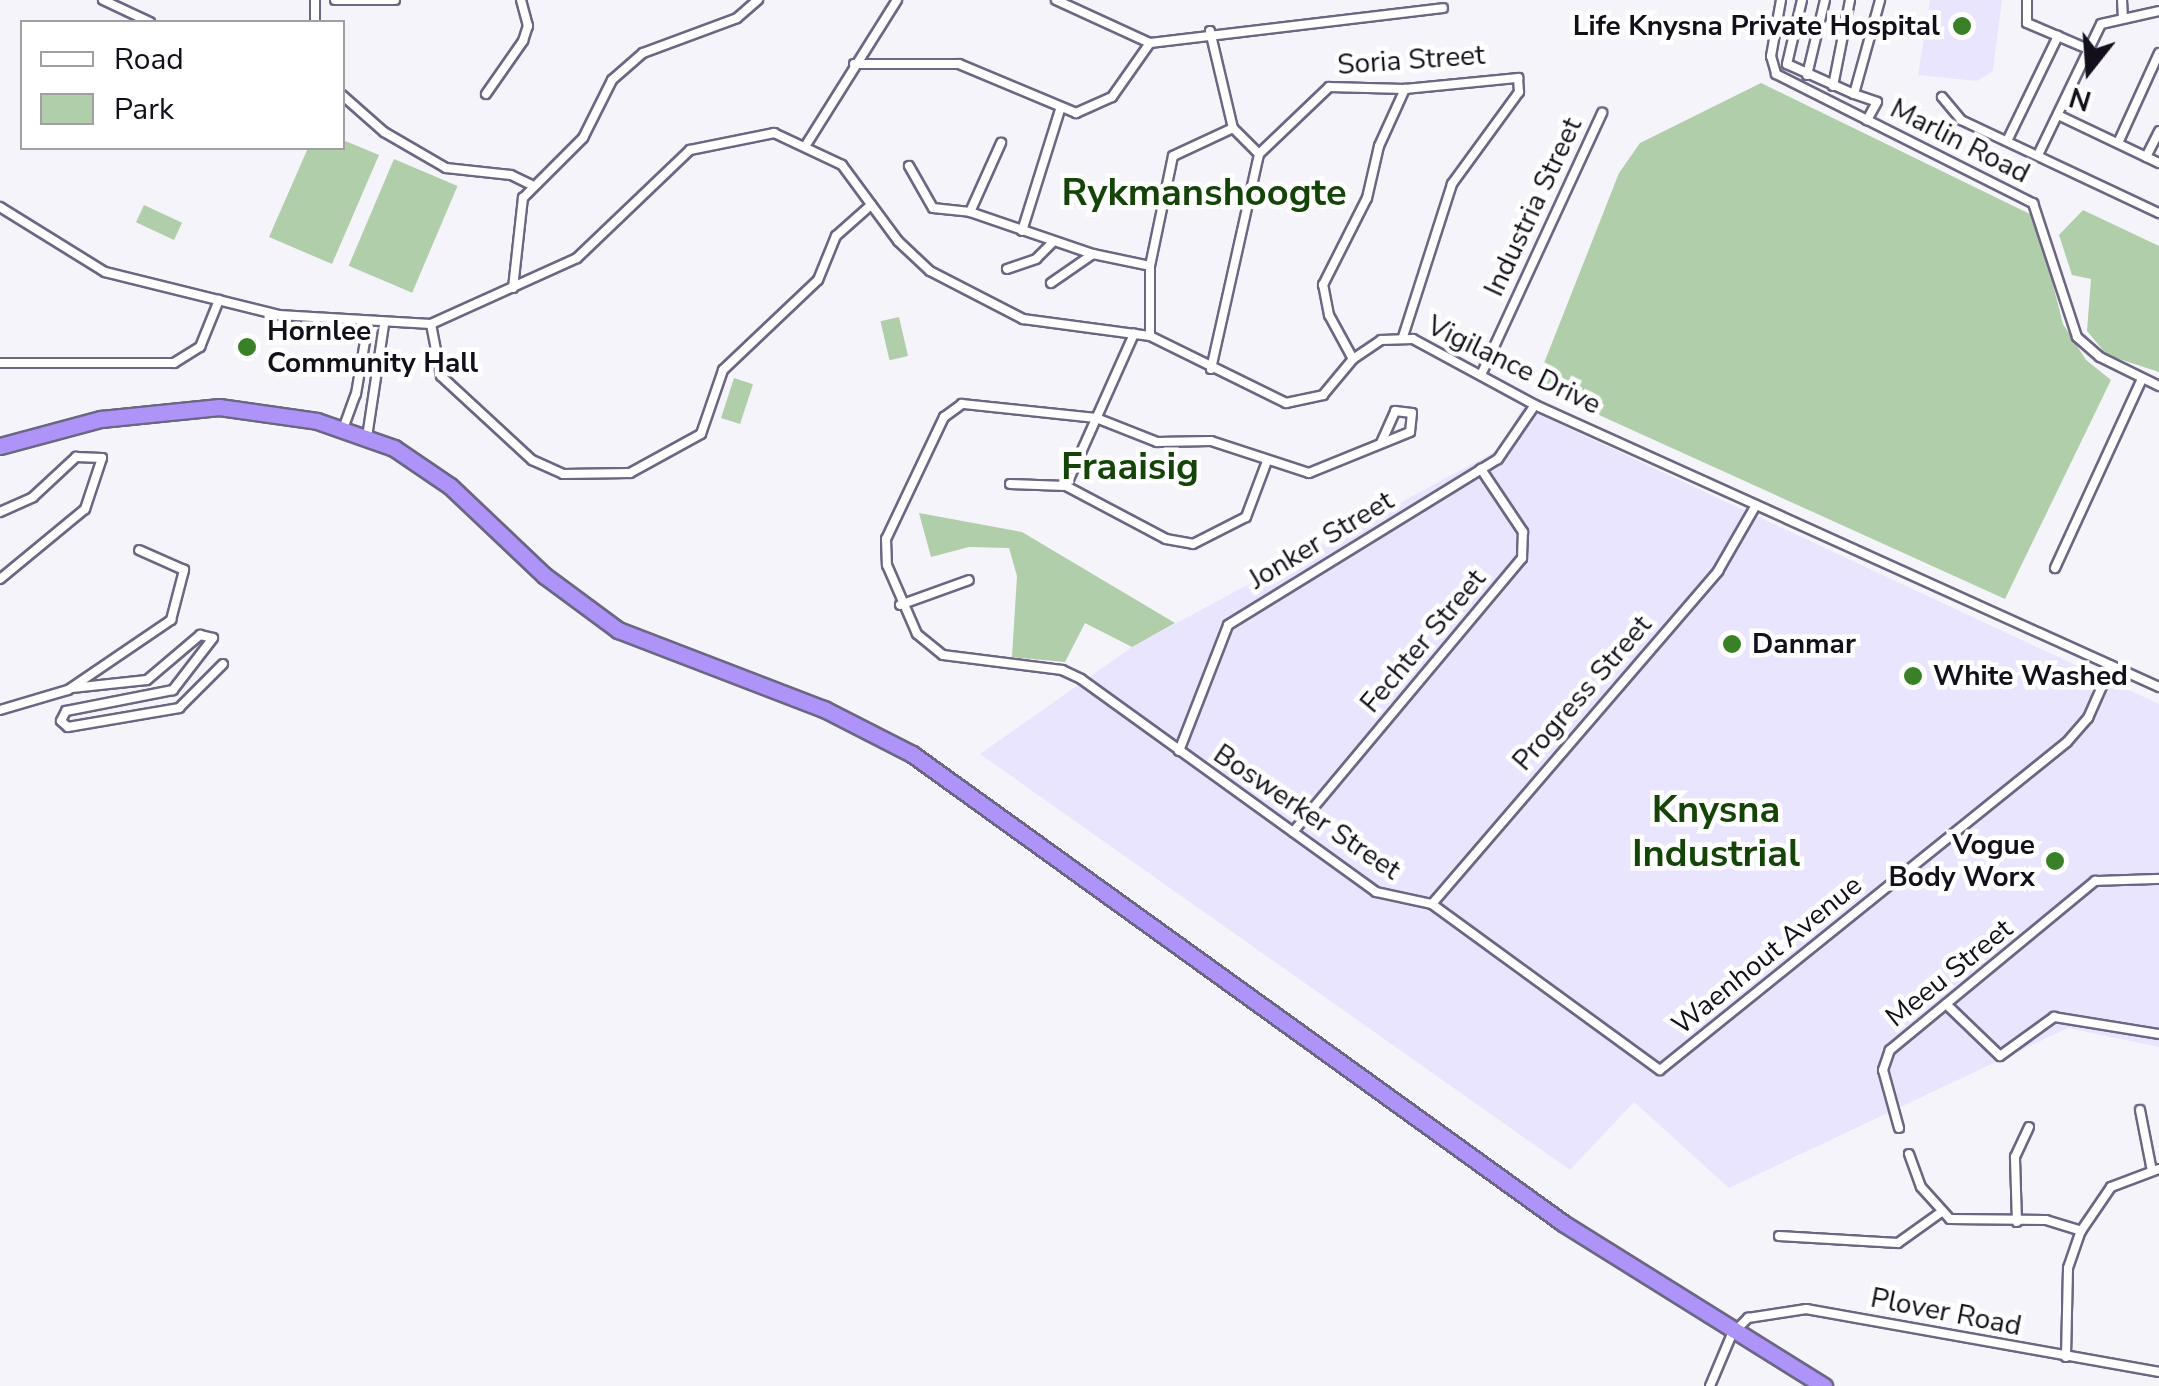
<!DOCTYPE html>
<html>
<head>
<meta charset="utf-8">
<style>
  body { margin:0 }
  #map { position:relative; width:2159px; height:1386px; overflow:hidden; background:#f5f4fa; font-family:"Nunito Sans",sans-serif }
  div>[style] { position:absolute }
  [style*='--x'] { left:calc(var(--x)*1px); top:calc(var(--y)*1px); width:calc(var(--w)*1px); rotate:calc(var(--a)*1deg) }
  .built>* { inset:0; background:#eae5fe }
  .green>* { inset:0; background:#b0cea9; transform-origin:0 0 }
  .roads { filter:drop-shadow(2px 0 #6c6683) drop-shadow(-2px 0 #6c6683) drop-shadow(0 2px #6c6683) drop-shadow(0 -2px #6c6683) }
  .street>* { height:8px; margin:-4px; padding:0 4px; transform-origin:4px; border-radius:4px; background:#fff }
  .highway>* { height:15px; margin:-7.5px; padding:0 7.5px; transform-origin:7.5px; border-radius:7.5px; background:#ae94f8 }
  .dots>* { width:28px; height:28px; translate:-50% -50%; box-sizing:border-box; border:5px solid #fff; border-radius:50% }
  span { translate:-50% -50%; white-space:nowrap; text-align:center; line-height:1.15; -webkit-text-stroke:9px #fff; paint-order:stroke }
  .poi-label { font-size:28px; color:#13101b; font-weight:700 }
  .right { translate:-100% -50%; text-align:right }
  .left { translate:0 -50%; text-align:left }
  .street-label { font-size:28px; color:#13101b }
  .district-label { font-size:38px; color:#154409; font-weight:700 }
  .legend { position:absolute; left:20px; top:20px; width:325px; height:130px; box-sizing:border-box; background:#fff; border:2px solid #a19fa4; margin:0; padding:12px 18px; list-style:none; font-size:30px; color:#13101b }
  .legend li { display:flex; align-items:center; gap:20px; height:50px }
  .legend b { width:50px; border:2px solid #a19fa4 }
  .north { position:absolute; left:2039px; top:20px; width:100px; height:100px; -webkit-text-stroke:8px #fff; paint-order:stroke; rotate:197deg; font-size:28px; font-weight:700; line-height:40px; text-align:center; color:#13101b }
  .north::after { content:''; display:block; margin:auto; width:35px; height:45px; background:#13101b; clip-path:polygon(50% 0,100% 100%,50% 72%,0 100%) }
</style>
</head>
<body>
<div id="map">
  <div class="built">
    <div style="clip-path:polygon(1930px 0,2002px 0,1993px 71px,1977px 81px,1918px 75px)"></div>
    <div style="clip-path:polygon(1523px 407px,2159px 704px,2159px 1047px,2068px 1028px,1729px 1188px,1634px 1102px,1570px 1170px,980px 754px,1132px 647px,1500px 449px)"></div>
  </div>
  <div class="green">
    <div style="clip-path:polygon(1761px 83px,2036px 217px,2063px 324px,2086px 360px,2111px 380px,2005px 599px,1535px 386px,1619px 173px,1640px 143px)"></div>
    <div style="clip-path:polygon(343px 140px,379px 155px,332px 264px,269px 237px,308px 148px,342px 148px)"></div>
    <div style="left:394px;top:159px;width:69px;height:116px;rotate:23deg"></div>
    <div style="left:144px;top:205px;width:42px;height:19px;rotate:25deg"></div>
    <div style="clip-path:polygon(2083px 210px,2159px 246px,2159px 372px,2107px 355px,2087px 331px,2091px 279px,2072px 275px,2059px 235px)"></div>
    <div style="left:899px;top:317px;width:40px;height:19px;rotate:77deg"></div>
    <div style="left:734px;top:378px;width:20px;height:42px;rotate:18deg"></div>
    <div style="clip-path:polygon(919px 513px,1022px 532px,1175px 623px,1132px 647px,1085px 623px,1065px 662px,1012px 657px,1017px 576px,1009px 548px,969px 547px,931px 557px)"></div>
  </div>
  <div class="roads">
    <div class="street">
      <div style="--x:103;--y:0;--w:52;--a:25.1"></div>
      <div style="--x:335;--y:0;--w:60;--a:0"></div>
      <div style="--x:1056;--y:0;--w:103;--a:24.6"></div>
      <div style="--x:1781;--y:0;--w:57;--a:100.1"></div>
      <div style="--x:1771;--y:56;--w:19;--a:74"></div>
      <div style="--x:1776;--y:74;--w:288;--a:26.7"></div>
      <div style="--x:2033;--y:203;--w:141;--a:71.8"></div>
      <div style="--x:2077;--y:337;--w:30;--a:41"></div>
      <div style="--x:2100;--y:357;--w:66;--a:26.2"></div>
      <div style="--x:1802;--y:0;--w:66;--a:103.2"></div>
      <div style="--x:1787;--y:64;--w:73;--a:24.1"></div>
      <div style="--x:1854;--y:94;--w:98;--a:-74.5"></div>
      <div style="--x:2027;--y:0;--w:23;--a:90"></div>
      <div style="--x:2027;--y:23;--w:66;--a:23.1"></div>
      <div style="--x:2122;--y:0;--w:17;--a:87"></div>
      <div style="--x:315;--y:22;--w:22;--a:-90"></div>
      <div style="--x:1210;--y:31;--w:100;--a:76.7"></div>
      <div style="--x:854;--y:64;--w:105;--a:0"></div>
      <div style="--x:959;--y:64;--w:127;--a:22.7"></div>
      <div style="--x:1076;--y:113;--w:39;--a:-24"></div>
      <div style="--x:1112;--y:97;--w:66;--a:-54.9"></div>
      <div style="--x:1150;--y:43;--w:295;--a:-6.8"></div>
      <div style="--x:1807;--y:75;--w:77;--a:-76.5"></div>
      <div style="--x:1833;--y:86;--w:88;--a:-78.8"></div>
      <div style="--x:486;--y:94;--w:65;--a:-55.1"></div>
      <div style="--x:523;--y:41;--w:16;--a:-72"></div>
      <div style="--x:528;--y:26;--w:27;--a:-105"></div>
      <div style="--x:1854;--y:94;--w:24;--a:19"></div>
      <div style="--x:1877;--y:102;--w:21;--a:119"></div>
      <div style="--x:342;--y:95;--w:56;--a:41.4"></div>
      <div style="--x:384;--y:132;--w:72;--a:30.1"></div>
      <div style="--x:446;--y:168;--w:65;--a:6.1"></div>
      <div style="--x:511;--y:175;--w:25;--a:26"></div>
      <div style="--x:1942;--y:97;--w:30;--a:50"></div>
      <div style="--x:1961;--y:120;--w:219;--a:25.2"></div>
      <div style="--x:2058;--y:115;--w:112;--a:25.4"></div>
      <div style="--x:1233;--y:128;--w:37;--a:45"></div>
      <div style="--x:2007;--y:141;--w:117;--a:-64.1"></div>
      <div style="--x:2118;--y:143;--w:99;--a:-65.5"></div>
      <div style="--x:806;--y:145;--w:171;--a:-57.9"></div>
      <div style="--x:1259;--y:154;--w:97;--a:-43.7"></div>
      <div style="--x:1329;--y:87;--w:76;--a:1.5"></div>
      <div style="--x:1405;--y:89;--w:114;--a:-5.6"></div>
      <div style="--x:1518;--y:78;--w:14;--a:86"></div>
      <div style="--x:1519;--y:92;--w:114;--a:126.1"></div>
      <div style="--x:1452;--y:184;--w:161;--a:107.8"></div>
      <div style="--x:2038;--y:155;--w:145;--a:-64.3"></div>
      <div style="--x:2101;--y:24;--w:59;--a:-12.6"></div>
      <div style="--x:2146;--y:157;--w:29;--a:-63"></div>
      <div style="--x:909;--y:166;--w:48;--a:60.3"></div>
      <div style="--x:933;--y:208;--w:37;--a:6"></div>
      <div style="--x:970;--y:212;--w:130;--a:18.9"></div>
      <div style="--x:1093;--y:254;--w:58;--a:11.9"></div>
      <div style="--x:0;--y:207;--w:123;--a:31.8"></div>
      <div style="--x:105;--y:272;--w:179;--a:13.9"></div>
      <div style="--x:279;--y:315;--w:152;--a:3.4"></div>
      <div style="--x:431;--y:324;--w:160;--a:-24.3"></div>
      <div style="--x:577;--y:258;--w:156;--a:-43.7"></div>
      <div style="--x:690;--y:150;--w:86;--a:-11.4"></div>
      <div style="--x:774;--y:133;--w:75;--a:25.2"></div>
      <div style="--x:842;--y:165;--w:94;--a:53.6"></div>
      <div style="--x:898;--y:241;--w:44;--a:43.2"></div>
      <div style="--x:930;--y:271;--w:105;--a:27.3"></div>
      <div style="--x:1023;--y:319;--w:128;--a:7.6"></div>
      <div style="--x:1150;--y:336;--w:152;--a:26.2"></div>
      <div style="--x:1286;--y:403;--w:38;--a:-12"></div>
      <div style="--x:1323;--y:395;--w:47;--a:-50.2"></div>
      <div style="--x:1353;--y:359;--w:34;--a:-34"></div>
      <div style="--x:1381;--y:340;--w:32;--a:-2"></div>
      <div style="--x:1413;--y:339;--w:139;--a:28.4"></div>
      <div style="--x:1535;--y:405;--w:685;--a:24.32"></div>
      <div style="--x:970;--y:212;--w:76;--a:-65.8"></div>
      <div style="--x:1022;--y:231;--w:127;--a:-72.6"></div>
      <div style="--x:1007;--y:269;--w:31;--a:-19"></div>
      <div style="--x:1036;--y:259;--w:24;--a:-45"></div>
      <div style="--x:1051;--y:283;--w:51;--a:-34.6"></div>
      <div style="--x:513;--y:288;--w:91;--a:-83.7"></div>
      <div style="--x:523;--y:198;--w:85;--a:-45"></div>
      <div style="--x:583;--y:138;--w:65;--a:-63.4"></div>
      <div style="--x:612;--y:80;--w:41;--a:-41.1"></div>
      <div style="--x:643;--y:53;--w:100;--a:-20.4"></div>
      <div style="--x:737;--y:18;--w:28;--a:-41"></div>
      <div style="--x:431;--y:324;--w:53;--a:79.1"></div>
      <div style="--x:441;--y:376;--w:124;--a:42.7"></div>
      <div style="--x:532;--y:460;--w:34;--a:24"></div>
      <div style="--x:563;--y:474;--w:67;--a:-0.9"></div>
      <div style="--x:630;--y:473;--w:81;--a:-28.8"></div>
      <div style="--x:701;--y:434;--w:68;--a:-71"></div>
      <div style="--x:723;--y:370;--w:131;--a:-43.5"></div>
      <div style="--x:818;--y:280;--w:48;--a:-67.8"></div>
      <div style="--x:836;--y:236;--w:47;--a:-41.5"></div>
      <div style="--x:1150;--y:336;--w:70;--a:-90"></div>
      <div style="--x:1150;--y:266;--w:112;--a:-78.2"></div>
      <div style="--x:1173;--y:156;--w:66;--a:-25"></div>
      <div style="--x:1353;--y:359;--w:50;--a:-118.6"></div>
      <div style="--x:1329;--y:315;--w:31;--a:-101"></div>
      <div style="--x:1323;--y:285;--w:97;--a:-63.2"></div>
      <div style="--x:1367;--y:198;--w:53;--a:-77"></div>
      <div style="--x:1379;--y:146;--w:63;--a:-65.5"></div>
      <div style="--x:0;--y:363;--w:174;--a:0"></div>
      <div style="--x:174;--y:363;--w:31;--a:-32"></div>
      <div style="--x:200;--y:347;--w:51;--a:-68"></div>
      <div style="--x:1211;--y:369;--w:220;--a:-77.4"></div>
      <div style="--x:1481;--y:375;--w:289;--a:-65.2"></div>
      <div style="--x:343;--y:429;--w:37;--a:-70"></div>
      <div style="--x:356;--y:394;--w:71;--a:-80.3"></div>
      <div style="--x:367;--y:437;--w:114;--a:-81.4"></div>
      <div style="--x:1381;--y:443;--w:35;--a:-66"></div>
      <div style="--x:1395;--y:411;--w:17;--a:7"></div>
      <div style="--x:1412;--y:413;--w:19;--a:96"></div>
      <div style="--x:1410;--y:432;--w:109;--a:157.9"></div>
      <div style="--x:1309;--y:473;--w:103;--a:-161.9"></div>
      <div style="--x:1211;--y:441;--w:54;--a:178.9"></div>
      <div style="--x:1157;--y:442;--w:66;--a:-158.5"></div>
      <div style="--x:1096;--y:418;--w:135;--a:-174"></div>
      <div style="--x:962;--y:404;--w:22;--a:144"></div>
      <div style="--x:944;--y:417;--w:135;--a:115.4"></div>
      <div style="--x:886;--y:539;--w:26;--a:88"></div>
      <div style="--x:887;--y:565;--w:75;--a:66.5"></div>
      <div style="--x:917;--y:634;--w:33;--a:39"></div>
      <div style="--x:943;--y:655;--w:120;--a:7.2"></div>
      <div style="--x:1062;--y:670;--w:21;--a:25"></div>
      <div style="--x:1081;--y:679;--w:364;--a:35.8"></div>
      <div style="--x:1376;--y:892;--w:57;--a:12.1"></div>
      <div style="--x:1432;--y:904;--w:282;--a:36.1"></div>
      <div style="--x:1660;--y:1070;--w:523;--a:-38.87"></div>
      <div style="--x:2067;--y:742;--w:32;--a:-49"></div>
      <div style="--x:2088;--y:718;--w:57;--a:-66.1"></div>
      <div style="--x:1010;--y:484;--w:56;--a:2"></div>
      <div style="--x:1066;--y:486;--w:113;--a:27.9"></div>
      <div style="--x:1166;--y:539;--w:27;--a:10"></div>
      <div style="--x:1193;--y:544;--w:59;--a:-27"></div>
      <div style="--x:1246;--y:517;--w:60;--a:-69.4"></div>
      <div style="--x:1066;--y:486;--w:167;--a:-65.9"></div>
      <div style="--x:0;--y:512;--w:36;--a:-24"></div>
      <div style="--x:33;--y:497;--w:59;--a:-42.9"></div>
      <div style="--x:76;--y:457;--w:26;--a:2"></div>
      <div style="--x:102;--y:458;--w:54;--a:108.4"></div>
      <div style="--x:85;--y:509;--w:110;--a:140.5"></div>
      <div style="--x:2055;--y:568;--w:208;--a:-65.3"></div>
      <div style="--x:900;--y:605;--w:73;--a:-19.9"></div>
      <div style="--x:72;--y:688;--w:75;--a:-6.1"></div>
      <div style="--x:147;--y:680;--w:70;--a:-40.3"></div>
      <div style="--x:200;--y:635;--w:13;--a:13"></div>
      <div style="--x:213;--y:638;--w:66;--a:127.6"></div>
      <div style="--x:173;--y:690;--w:109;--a:168.9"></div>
      <div style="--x:66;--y:711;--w:11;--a:117"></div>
      <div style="--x:61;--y:721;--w:9;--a:41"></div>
      <div style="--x:68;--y:727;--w:113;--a:-9.7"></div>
      <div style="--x:179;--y:708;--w:62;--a:-45"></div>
      <div style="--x:0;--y:710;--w:71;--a:-16.4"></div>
      <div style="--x:68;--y:690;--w:125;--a:-34.2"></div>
      <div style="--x:171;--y:620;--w:52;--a:-75.4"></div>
      <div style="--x:184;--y:570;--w:49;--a:-156"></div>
      <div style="--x:1179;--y:751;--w:135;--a:-68.7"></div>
      <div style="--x:1228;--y:625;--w:317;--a:-31.6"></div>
      <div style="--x:1498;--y:459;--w:65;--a:-55.6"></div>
      <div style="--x:1293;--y:832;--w:357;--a:-50.1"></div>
      <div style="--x:1522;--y:558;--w:26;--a:-88"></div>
      <div style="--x:1523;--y:532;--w:76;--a:-123.7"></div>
      <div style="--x:1432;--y:904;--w:439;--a:-49.3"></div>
      <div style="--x:1718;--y:571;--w:76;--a:-60.1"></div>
      <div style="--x:1946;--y:1004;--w:75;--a:43.9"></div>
      <div style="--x:2000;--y:1056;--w:67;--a:-35.8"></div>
      <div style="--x:2054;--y:1017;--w:106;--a:9.2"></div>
      <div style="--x:2140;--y:1110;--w:62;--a:78.9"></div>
      <div style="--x:1899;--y:1128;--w:60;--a:-105.4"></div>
      <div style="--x:1883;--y:1070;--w:21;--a:-71"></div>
      <div style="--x:1890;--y:1050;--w:266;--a:-39.5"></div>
      <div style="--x:2095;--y:881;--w:64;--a:-1.8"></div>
      <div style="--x:1909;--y:1154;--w:35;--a:70"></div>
      <div style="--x:1921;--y:1187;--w:43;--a:47.8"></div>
      <div style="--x:1950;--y:1219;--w:96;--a:0.6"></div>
      <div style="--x:2046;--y:1220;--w:37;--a:17"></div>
      <div style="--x:2017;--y:1222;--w:65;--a:-91.8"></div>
      <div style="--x:2015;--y:1157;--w:33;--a:-65"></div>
      <div style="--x:1779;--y:1236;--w:119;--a:3.4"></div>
      <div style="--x:1898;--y:1243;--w:52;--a:-35.5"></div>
      <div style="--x:2066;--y:1357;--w:89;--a:-88.7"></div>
      <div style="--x:2068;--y:1268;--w:39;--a:-71"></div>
      <div style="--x:2081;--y:1231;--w:53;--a:-55.7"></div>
      <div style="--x:2111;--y:1187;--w:51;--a:-20.6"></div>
      <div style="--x:1710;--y:1386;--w:56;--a:-67.1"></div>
      <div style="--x:1732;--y:1334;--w:23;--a:-45"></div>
      <div style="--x:1748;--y:1318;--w:59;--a:-8.8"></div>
      <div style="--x:1806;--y:1309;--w:359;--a:10.1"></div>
    </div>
    <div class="highway">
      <div style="--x:0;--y:446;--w:105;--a:-15"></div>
      <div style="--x:101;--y:419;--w:119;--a:-5.8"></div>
      <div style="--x:219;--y:407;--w:99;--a:8.1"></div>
      <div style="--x:317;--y:421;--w:82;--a:19.3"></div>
      <div style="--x:394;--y:448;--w:68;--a:34.2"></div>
      <div style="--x:450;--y:486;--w:131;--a:43.5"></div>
      <div style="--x:545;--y:576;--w:91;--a:36.5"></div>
      <div style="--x:618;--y:630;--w:221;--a:21"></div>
      <div style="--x:824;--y:709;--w:99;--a:27.1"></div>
      <div style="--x:912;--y:754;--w:802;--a:35.77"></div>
      <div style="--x:1563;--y:1223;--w:308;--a:32"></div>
    </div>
  </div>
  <div class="dots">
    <div style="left:1962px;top:26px;background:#398127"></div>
    <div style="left:247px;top:347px;background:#398127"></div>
    <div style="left:1732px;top:644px;background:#398127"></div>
    <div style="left:1913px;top:676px;background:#398127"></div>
    <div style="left:2055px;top:861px;background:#398127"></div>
  </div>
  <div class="poi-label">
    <span class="right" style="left:1940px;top:26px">Life Knysna Private Hospital</span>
    <span class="left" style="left:267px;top:347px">Hornlee<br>Community Hall</span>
    <span class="left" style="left:1752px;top:644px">Danmar</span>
    <span class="left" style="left:1933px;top:676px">White Washed</span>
    <span class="right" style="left:2035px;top:861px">Vogue<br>Body Worx</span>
  </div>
  <div class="street-label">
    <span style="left:1411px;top:60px;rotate:-4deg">Soria Street</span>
    <span style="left:1960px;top:141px;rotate:27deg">Marlin Road</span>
    <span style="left:1533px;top:207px;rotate:-65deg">Industria Street</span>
    <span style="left:1514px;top:365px;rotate:26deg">Vigilance Drive</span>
    <span style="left:1321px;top:540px;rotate:-31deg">Jonker Street</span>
    <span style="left:1423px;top:641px;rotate:-50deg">Fechter Street</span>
    <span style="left:1582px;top:693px;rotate:-49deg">Progress Street</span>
    <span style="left:1307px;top:812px;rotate:34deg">Boswerker Street</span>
    <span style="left:1767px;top:955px;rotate:-39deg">Waenhout Avenue</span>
    <span style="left:1949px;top:973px;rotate:-39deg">Meeu Street</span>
    <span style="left:1946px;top:1312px;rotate:11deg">Plover Road</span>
  </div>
  <div class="district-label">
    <span style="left:1204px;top:193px">Rykmanshoogte</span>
    <span style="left:1130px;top:467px">Fraaisig</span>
    <span style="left:1716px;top:832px">Knysna<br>Industrial</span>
  </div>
  <ul class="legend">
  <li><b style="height:12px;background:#fff"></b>Road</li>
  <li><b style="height:28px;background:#b0cea9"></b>Park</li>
  </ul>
  <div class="north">N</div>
</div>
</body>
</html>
